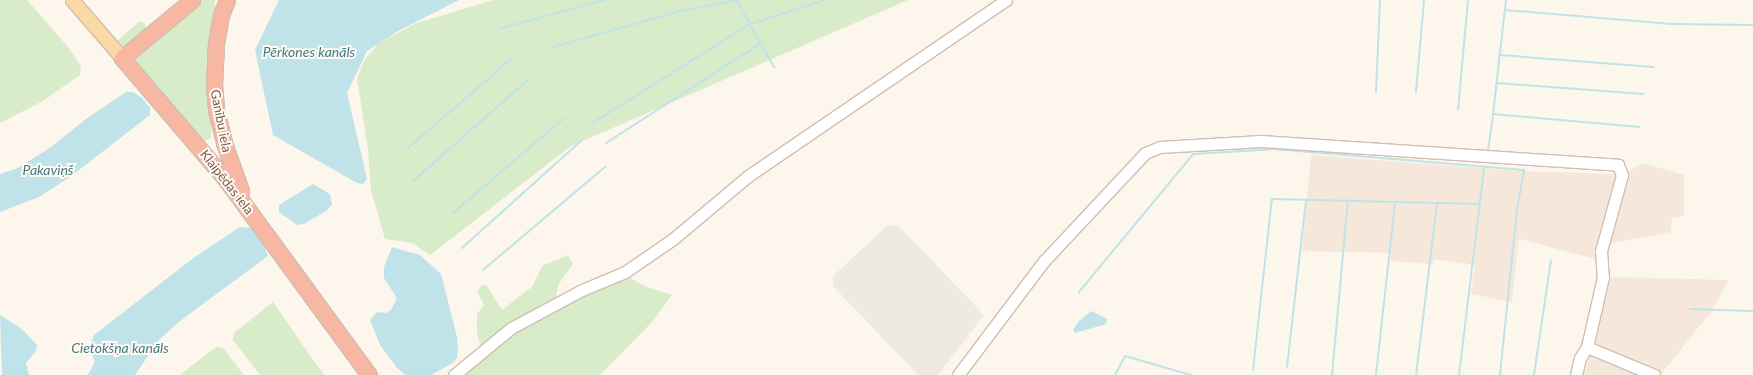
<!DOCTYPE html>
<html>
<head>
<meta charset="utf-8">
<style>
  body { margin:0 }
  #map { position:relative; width:1753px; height:375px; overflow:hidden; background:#fdf6ec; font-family:Lato,sans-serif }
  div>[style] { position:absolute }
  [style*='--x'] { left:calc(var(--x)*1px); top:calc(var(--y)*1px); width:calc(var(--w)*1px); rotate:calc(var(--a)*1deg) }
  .residential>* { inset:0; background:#f5e8da }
  .industrial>* { inset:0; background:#efe9e4 }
  .green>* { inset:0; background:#d8ecc9 }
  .water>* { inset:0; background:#bfe3e8 }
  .stream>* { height:2px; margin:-1px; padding:0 1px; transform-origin:1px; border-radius:1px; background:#bfe3e8 }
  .roads { filter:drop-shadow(1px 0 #d1beb0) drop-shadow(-1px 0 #d1beb0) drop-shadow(0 1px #d1beb0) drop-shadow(0 -1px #d1beb0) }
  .minor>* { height:11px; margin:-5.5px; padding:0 5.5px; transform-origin:5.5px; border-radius:5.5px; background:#fff }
  .major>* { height:13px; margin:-6.5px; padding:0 6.5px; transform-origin:6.5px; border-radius:6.5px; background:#fbd9a5 }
  .highway>* { height:15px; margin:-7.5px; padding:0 7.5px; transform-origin:7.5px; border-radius:7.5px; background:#f7b7a3 }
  span { translate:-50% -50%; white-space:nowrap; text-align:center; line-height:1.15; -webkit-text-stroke:4px #fffaf3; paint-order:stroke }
  .street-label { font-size:13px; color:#7a5c4d }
  .water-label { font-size:14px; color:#437c86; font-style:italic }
</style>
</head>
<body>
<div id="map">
  <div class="residential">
    <div style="clip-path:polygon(1311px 155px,1521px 171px,1619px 174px,1595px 259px,1519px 239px,1512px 302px,1471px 294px,1475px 265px,1433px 259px,1433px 264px,1390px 261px,1391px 253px,1302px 251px)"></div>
    <div style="clip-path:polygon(1643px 163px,1684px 175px,1684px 216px,1672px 218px,1671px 232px,1608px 244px,1630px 170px)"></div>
    <div style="clip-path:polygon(1611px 277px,1729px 280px,1710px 313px,1662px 373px,1593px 343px)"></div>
    <div style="clip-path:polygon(1591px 353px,1647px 375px,1584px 375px)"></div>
  </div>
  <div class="industrial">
    <div style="clip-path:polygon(888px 225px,899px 226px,984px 315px,938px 375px,918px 375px,833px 286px,833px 276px)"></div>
  </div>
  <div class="green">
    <div style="clip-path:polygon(0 0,27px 0,69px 48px,81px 67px,80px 75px,43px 101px,0 123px)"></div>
    <div style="clip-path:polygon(198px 0,215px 0,215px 3px,211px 133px,211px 138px,204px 142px,201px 141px,133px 61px,133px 57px)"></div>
    <div style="clip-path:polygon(493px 0,908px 0,571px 146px,430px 255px,412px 243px,385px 239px,371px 190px,368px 149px,357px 78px,365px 59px,378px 44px,414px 24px)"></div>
    <div style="clip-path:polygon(140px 21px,145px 24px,147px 30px,123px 48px,119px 47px,115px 43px)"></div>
    <div style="clip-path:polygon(568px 255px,573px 264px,558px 285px,556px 300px,480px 345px,477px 332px,477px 314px,484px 305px,477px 292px,481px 286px,486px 285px,502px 310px,533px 286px,542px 266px)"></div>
    <div style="clip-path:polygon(625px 275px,644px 286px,672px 295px,652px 322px,600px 375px,458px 375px,500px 339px,560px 305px)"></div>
    <div style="clip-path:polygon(273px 302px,316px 364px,325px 375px,260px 375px,233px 340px,234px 333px)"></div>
    <div style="clip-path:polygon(216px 347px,223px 348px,244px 375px,180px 375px)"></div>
  </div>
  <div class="water">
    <div style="clip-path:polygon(279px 0,459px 0,400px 30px,367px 51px,347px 93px,367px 179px,363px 184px,357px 183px,273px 135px,255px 50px)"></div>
    <div style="clip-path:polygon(126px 92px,133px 92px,142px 98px,150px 108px,150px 115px,70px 177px,39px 197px,0 212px,0 174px,18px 168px,51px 147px,86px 119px)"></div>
    <div style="clip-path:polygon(313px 184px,330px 194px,332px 205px,326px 211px,304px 224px,297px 225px,279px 212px,279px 205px)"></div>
    <div style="clip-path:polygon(240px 227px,251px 228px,263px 244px,268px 256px,180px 321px,159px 340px,135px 375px,88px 375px,95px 362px,89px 347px,94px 335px,192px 259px)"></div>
    <div style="clip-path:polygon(392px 247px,420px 255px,441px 274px,457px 337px,458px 350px,457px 358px,453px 363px,431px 375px,406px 375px,397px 368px,380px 345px,370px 320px,377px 312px,386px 313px,391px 310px,397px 298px,384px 278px,384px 267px)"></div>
    <div style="clip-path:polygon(1091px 311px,1107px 319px,1106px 324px,1075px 333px,1073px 330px,1078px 322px)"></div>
    <div style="clip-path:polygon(0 315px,22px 329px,37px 345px,36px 351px,26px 363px,29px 375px,2px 375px)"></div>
  </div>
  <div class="stream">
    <div style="--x:1506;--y:0;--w:115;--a:96.5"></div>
    <div style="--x:1493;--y:114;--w:147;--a:5.1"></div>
    <div style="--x:737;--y:1;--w:76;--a:60.7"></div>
    <div style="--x:1505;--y:10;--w:167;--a:4.8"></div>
    <div style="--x:1671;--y:24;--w:82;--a:0.7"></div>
    <div style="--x:499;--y:29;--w:109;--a:-15.4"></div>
    <div style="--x:553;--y:47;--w:133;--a:-15.7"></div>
    <div style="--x:681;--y:11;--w:59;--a:-10.7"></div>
    <div style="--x:1500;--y:55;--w:154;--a:4.5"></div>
    <div style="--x:1497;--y:83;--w:147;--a:4.3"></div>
    <div style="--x:1376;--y:92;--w:92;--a:-87.5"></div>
    <div style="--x:1416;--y:92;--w:92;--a:-85"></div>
    <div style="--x:1458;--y:110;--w:110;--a:-84.8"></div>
    <div style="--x:591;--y:124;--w:188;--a:-32.2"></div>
    <div style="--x:750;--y:24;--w:79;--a:-17.7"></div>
    <div style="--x:606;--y:143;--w:184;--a:-32.8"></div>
    <div style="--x:408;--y:148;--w:136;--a:-40.8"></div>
    <div style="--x:1488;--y:151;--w:37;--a:-82"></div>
    <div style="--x:412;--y:182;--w:156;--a:-41.4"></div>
    <div style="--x:453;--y:213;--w:145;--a:-40.5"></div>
    <div style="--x:462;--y:248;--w:161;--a:-42"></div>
    <div style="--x:483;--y:270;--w:160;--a:-40.2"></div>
    <div style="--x:1079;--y:292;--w:179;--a:-50.4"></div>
    <div style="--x:1193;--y:154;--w:81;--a:-3.5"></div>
    <div style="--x:1274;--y:149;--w:251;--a:4.8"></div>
    <div style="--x:1524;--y:170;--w:41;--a:99.9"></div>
    <div style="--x:1517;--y:210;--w:166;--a:95.9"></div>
    <div style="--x:1690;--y:309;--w:63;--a:1.8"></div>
    <div style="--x:1287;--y:367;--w:168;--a:-83.5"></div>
    <div style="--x:1253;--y:370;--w:172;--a:-83.7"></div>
    <div style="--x:1272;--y:199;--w:208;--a:1.4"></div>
    <div style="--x:1115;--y:375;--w:21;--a:-62"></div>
    <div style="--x:1125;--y:356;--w:69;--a:16.1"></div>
    <div style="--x:1332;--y:375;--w:176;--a:-84.8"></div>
    <div style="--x:1376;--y:375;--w:174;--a:-83.7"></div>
    <div style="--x:1416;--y:375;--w:173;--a:-83"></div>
    <div style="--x:1459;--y:375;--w:209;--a:-83.1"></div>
    <div style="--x:1534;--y:375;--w:116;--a:-81.6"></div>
  </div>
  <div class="roads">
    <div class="minor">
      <div style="--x:454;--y:375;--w:74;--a:-39.5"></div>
      <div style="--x:511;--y:328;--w:81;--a:-28.2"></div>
      <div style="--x:582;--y:290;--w:47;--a:-22.7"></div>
      <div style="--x:625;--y:272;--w:58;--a:-34.5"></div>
      <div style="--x:673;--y:239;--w:98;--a:-40"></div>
      <div style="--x:748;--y:176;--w:312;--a:-34.3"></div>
      <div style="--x:958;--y:375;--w:143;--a:-53"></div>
      <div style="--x:1044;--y:261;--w:148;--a:-46.9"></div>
      <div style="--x:1145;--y:153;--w:16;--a:-22"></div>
      <div style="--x:1160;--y:147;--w:101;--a:-3.4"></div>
      <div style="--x:1261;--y:141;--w:358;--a:3.8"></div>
      <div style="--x:1618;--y:165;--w:11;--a:68"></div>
      <div style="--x:1622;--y:175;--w:79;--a:105.4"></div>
      <div style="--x:1601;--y:251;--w:26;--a:86"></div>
      <div style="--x:1603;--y:277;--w:72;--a:102.9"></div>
      <div style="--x:1576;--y:375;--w:17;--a:-77"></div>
      <div style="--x:1580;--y:358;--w:13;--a:-58"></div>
      <div style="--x:1587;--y:347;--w:73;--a:22.7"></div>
    </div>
    <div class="major">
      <div style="--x:72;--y:0;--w:77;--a:49.2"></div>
    </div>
    <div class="highway">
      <div style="--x:192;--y:0;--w:91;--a:140.4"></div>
      <div style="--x:122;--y:58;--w:162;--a:49.5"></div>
      <div style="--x:227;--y:181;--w:240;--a:53.8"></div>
      <div style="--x:227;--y:0;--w:16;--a:112"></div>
      <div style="--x:221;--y:15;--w:28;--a:100"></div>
      <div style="--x:216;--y:43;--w:42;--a:92.7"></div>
      <div style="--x:214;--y:85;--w:25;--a:85"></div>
      <div style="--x:216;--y:110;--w:34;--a:76"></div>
      <div style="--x:224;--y:143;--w:51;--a:70.5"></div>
    </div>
  </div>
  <div class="street-label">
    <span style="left:221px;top:121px;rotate:79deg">Ganību iela</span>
    <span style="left:227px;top:182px;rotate:52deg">Klaipēdas iela</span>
  </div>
  <div class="water-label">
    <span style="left:309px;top:52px">Pērkones kanāls</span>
    <span style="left:48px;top:170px">Pakaviņš</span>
    <span style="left:120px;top:348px">Cietokšņa kanāls</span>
  </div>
</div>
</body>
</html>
